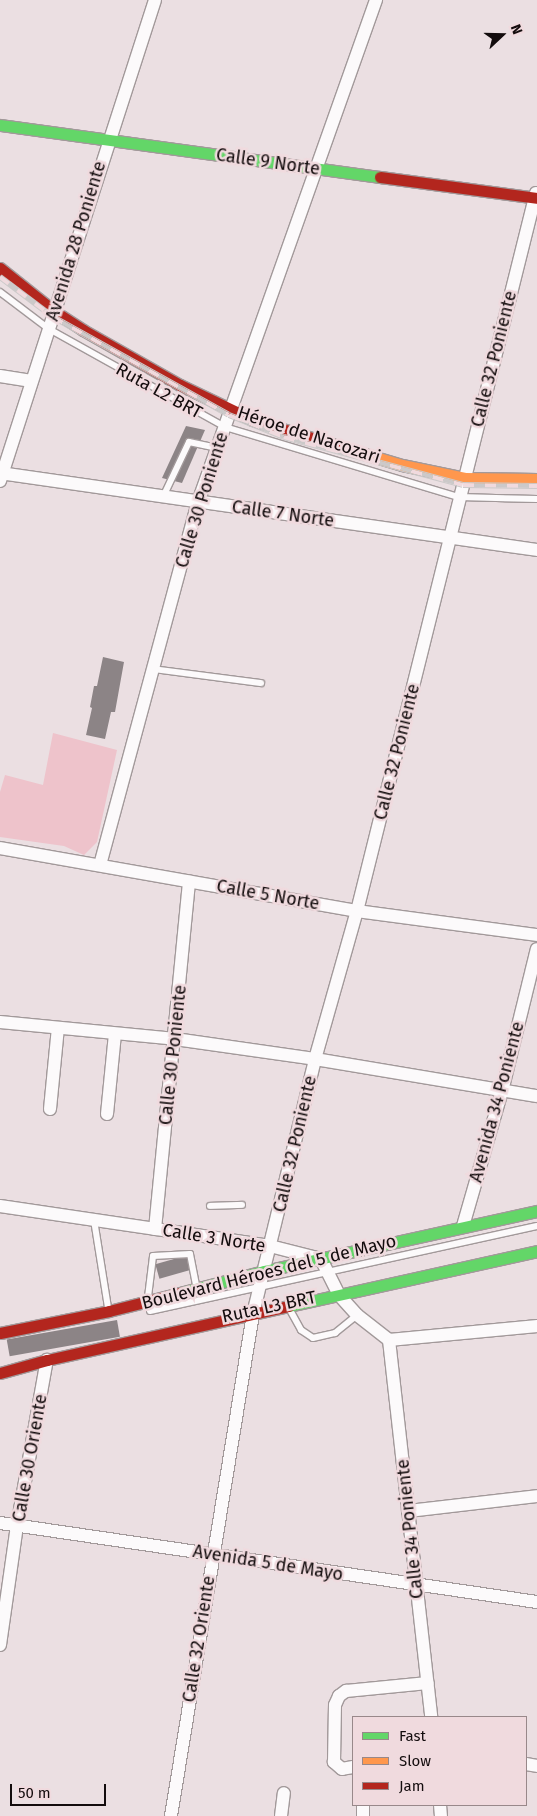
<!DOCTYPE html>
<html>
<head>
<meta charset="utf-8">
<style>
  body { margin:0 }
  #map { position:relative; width:537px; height:1816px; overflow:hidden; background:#ebdfe2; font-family:"Fira Sans",sans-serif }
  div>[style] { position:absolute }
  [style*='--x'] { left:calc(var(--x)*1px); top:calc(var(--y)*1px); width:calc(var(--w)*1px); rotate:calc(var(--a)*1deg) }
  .green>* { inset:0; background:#eec3cb }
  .building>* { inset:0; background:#8c8486; transform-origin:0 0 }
  .roads { filter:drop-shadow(1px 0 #a2999a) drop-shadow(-1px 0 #a2999a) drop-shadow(0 1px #a2999a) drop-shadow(0 -1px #a2999a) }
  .lane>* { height:6px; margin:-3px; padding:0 3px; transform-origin:3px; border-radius:3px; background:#fcfafb }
  .street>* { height:12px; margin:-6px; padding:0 6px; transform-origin:6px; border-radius:6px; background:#fcfafb }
  .fast>* { height:11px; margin:-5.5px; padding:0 5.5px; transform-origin:5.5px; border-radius:5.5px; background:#63d668 }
  .slow>* { height:11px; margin:-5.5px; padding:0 5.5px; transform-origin:5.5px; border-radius:5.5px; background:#ff974d }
  .jam>* { height:11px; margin:-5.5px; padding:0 5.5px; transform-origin:5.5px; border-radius:5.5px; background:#b3261e }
  .rail>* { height:5.5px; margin-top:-2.75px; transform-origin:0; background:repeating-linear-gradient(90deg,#f0dade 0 11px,#ccc9c9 0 22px); box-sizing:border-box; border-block:1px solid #ccc9c9 }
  span { translate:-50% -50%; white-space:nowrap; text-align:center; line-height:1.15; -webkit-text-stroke:5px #f0dade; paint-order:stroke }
  .street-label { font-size:18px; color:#130c0d }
  .legend { position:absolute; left:352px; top:1716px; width:175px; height:90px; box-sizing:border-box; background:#f0dade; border:1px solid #98888a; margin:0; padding:6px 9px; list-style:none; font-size:15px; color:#130c0d }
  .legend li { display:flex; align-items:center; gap:10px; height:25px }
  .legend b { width:25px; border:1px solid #98888a }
  .north { position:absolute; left:477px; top:10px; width:50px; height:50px; -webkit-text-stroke:4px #f0dade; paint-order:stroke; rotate:69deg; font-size:14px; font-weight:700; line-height:20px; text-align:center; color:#130c0d }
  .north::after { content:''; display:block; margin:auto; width:18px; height:22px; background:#130c0d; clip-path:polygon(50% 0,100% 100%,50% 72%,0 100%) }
  .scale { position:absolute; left:10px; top:1784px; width:96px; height:22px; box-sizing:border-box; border:2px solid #130c0d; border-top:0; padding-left:6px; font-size:15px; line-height:18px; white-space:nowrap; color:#130c0d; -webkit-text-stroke:4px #f0dade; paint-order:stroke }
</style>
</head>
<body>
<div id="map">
  <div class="green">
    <div style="clip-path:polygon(53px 733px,117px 750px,97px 842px,84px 855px,64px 846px,0 837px,0 792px,5px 775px,43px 785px)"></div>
  </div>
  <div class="building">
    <div style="clip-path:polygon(186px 426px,205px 430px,182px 483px,162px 478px)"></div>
    <div style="clip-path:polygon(103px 657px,124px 662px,115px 712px,111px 712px,105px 739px,86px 735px,92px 708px,90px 707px,94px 686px,97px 686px)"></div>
    <div style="left:188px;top:1255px;width:15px;height:34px;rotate:74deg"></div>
    <div style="left:117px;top:1320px;width:17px;height:112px;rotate:80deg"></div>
  </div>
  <div class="roads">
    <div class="lane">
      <div style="--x:0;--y:292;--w:61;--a:37.1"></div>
      <div style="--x:49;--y:329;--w:201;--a:29.1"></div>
      <div style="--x:225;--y:427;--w:244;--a:16.7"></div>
      <div style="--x:459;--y:497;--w:78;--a:1.5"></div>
      <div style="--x:163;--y:497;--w:61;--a:-64.7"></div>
      <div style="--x:189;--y:442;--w:29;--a:12"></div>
      <div style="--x:153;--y:669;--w:109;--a:7.4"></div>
      <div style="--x:210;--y:1206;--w:32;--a:-2"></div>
      <div style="--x:94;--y:1220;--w:88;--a:80.9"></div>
      <div style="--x:148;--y:1297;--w:41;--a:-83"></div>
      <div style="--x:153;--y:1256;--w:37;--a:-3"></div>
      <div style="--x:190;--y:1254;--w:32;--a:79"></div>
      <div style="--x:290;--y:1310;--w:23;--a:61"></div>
      <div style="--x:301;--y:1330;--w:14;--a:34"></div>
      <div style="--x:313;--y:1338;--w:23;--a:-13"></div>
      <div style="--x:335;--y:1333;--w:28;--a:-39"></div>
      <div style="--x:150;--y:1311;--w:396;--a:-12.4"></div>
    </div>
    <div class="street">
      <div style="--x:0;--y:376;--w:32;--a:9"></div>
      <div style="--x:0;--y:473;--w:542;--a:8.16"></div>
      <div style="--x:0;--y:481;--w:505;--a:-72.14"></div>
      <div style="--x:0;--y:848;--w:363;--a:10"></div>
      <div style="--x:357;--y:911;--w:182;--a:7.6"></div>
      <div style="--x:100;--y:865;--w:376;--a:-74.9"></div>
      <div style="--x:198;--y:502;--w:533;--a:-70.48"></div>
      <div style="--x:0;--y:1022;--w:176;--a:5.5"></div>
      <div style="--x:175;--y:1039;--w:141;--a:8.1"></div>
      <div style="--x:315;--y:1059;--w:225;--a:9.5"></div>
      <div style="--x:50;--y:1109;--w:81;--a:-84.4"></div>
      <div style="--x:107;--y:1114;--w:80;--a:-84.3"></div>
      <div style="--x:0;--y:1206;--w:273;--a:8.4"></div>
      <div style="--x:270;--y:1246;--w:53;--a:14.3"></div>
      <div style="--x:321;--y:1259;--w:40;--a:63.4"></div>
      <div style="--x:339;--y:1295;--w:27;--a:48"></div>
      <div style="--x:357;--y:1315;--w:41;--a:38"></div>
      <div style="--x:389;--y:1340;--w:149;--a:-5.4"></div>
      <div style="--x:463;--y:1226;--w:141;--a:-73.9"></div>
      <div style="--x:502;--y:1091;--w:146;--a:-76.2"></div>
      <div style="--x:155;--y:1229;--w:349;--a:-84.4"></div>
      <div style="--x:389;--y:1340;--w:379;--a:83.6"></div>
      <div style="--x:408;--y:1511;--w:130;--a:-6.6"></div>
      <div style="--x:0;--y:1523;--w:543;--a:8.37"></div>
      <div style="--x:0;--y:1645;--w:120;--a:-81.9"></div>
      <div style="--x:17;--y:1526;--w:169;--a:-79.8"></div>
      <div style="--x:526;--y:1764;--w:11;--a:10"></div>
      <div style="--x:353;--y:1767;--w:11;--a:170"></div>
      <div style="--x:342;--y:1769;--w:11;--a:-139"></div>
      <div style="--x:334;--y:1762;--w:57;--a:-89"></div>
      <div style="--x:335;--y:1705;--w:10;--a:-66"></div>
      <div style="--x:339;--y:1696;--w:9;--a:-36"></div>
      <div style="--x:346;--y:1691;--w:82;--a:-5.6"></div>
      <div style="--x:440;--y:1805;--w:11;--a:85"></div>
      <div style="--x:171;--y:1816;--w:509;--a:-80.72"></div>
      <div style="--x:253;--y:1314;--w:262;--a:-76.3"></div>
      <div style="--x:315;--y:1059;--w:154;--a:-74.2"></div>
      <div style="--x:357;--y:911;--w:740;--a:-76"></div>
      <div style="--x:281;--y:1816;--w:23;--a:-83"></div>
      <div style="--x:363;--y:1816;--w:11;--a:-90"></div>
    </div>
    <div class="fast">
      <div style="--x:0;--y:125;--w:384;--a:7.8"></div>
      <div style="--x:184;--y:1292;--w:83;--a:-14.7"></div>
      <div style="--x:264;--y:1271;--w:280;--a:-12.4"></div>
      <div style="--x:289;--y:1306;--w:254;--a:-12.5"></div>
    </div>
    <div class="slow">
      <div style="--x:355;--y:451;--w:49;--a:16.6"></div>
      <div style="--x:402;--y:465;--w:64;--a:11.7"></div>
      <div style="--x:465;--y:478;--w:72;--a:0.8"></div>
    </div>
    <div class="jam">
      <div style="--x:380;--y:177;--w:158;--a:7.6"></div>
      <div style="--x:0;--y:268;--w:69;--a:38.5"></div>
      <div style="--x:54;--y:311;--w:35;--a:33"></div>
      <div style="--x:83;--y:330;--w:112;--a:29.6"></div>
      <div style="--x:180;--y:385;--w:81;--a:25.6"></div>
      <div style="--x:253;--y:420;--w:107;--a:16.9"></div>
      <div style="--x:0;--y:1333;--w:111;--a:-11.4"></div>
      <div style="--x:109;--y:1311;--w:77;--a:-14.2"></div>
      <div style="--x:0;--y:1373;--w:49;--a:-15.5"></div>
      <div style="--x:47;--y:1360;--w:248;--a:-12.6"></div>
    </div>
  </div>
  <div class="rail">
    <div style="--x:0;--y:277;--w:66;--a:37"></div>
    <div style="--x:53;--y:317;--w:201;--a:29.1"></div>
    <div style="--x:229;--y:415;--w:59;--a:21.8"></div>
    <div style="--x:284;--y:437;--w:185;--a:15"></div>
    <div style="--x:463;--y:485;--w:74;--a:0.8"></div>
  </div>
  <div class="street-label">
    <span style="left:268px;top:162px;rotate:8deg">Calle 9 Norte</span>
    <span style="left:76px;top:241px;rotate:-73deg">Avenida 28 Poniente</span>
    <span style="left:494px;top:359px;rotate:-76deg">Calle 32 Poniente</span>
    <span style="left:159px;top:391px;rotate:29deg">Ruta L2 BRT</span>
    <span style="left:309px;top:435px;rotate:18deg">Héroe de Nacozari</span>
    <span style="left:202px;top:500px;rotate:-73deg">Calle 30 Poniente</span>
    <span style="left:283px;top:514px;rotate:8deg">Calle 7 Norte</span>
    <span style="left:397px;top:752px;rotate:-76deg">Calle 32 Poniente</span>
    <span style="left:268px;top:895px;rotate:10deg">Calle 5 Norte</span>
    <span style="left:173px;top:1055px;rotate:-84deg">Calle 30 Poniente</span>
    <span style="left:497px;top:1102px;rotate:-75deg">Avenida 34 Poniente</span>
    <span style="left:295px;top:1144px;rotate:-77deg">Calle 32 Poniente</span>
    <span style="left:214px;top:1238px;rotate:9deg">Calle 3 Norte</span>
    <span style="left:269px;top:1272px;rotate:-14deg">Boulevard Héroes del 5 de Mayo</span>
    <span style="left:269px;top:1307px;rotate:-12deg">Ruta L3 BRT</span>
    <span style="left:30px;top:1458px;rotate:-80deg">Calle 30 Oriente</span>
    <span style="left:410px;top:1529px;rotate:-96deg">Calle 34 Poniente</span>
    <span style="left:268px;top:1563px;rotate:9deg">Avenida 5 de Mayo</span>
    <span style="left:199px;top:1639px;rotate:-81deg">Calle 32 Oriente</span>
  </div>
  <ul class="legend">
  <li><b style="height:6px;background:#63d668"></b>Fast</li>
  <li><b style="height:6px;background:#ff974d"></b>Slow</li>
  <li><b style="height:6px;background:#b3261e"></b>Jam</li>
  </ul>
  <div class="north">N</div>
  <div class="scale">50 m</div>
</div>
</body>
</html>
